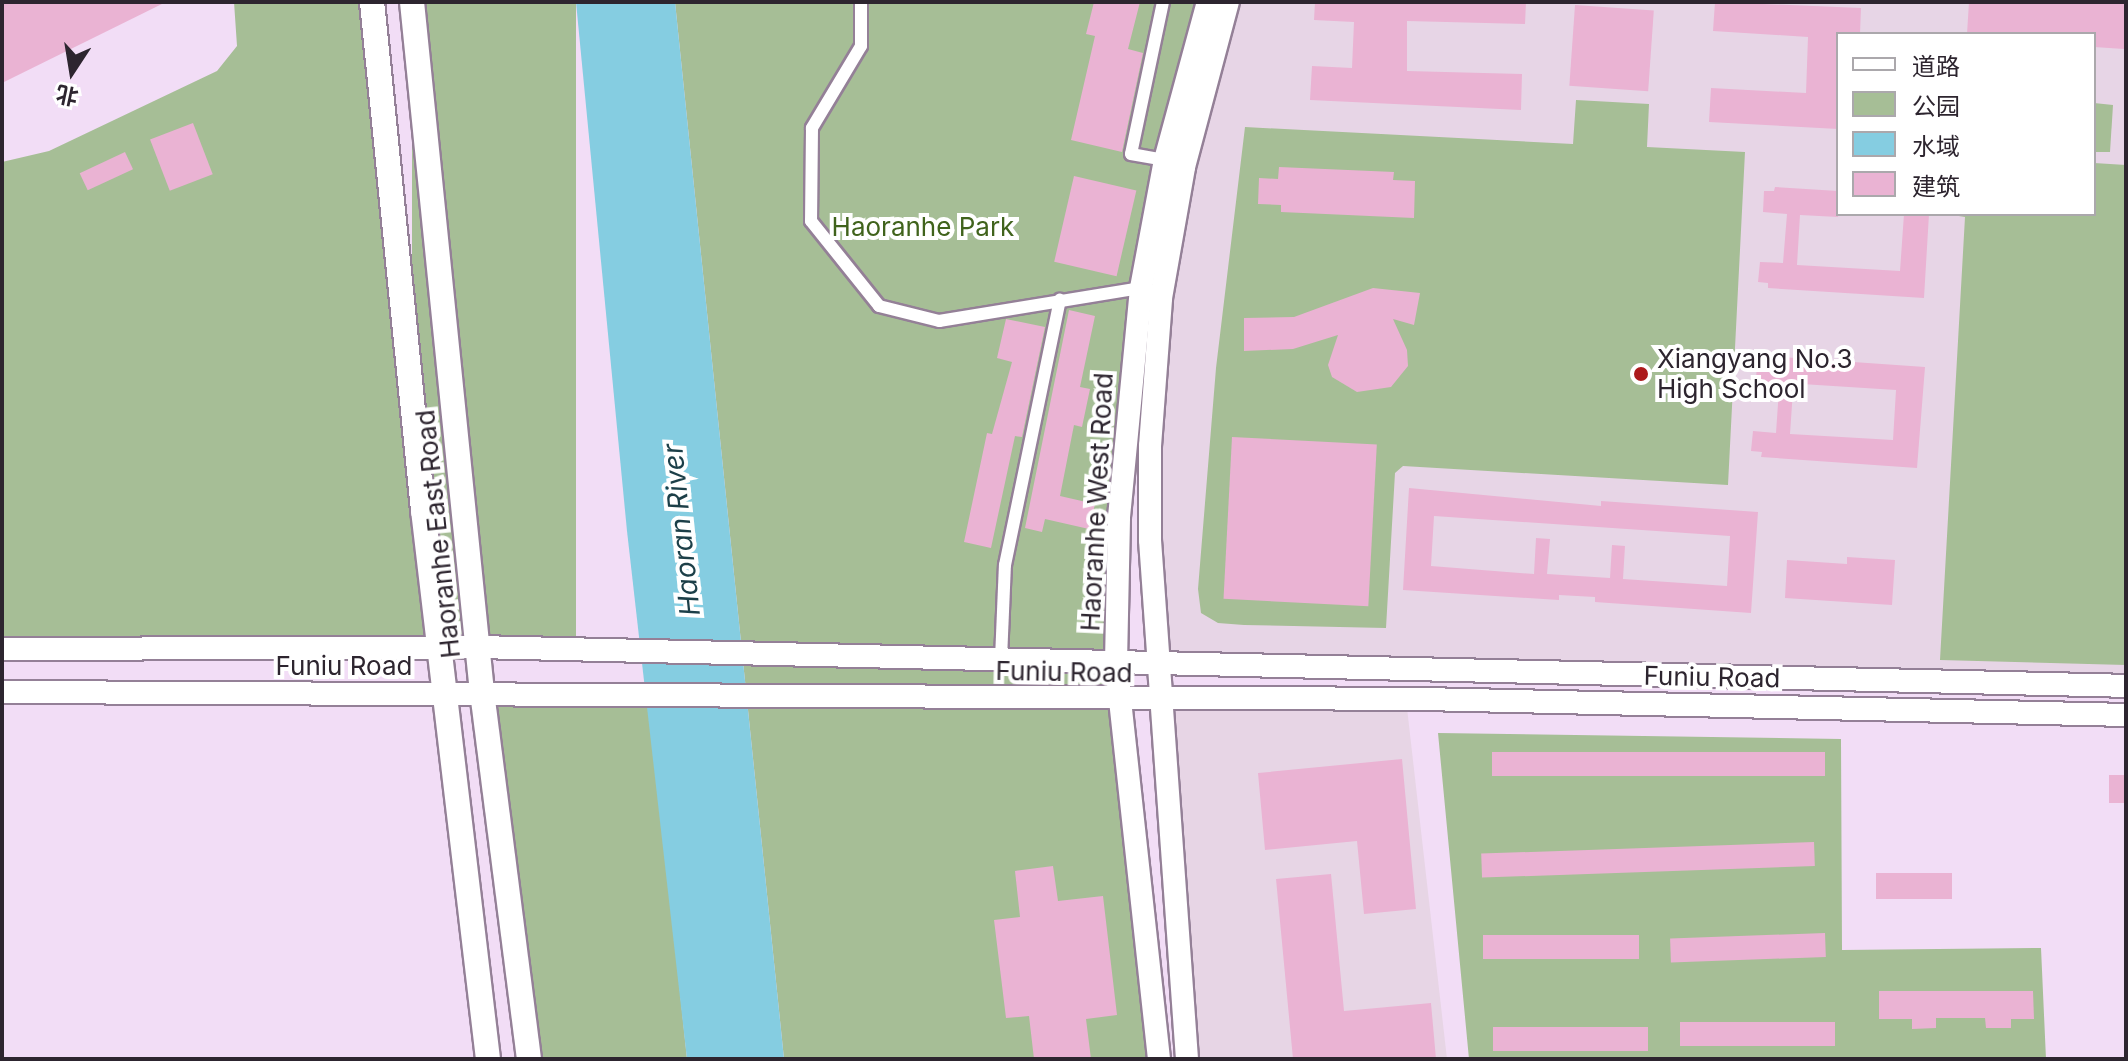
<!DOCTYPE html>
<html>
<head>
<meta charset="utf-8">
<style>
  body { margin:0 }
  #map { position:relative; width:2128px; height:1061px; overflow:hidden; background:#f2ddf6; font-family:Inter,"Noto Sans SC",sans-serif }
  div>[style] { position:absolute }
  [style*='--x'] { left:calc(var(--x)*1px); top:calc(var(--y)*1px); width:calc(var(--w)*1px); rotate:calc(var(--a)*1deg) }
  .commercial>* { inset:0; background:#e7d5e5 }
  .education>* { inset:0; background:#e7d5e6 }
  .green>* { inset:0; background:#a6be96; transform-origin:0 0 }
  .water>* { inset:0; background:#85cde1 }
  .building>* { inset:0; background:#eab3d3; transform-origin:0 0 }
  .roads { filter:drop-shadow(2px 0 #948097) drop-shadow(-2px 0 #948097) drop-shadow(0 2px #948097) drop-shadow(0 -2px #948097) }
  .pedestrian>* { height:12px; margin:-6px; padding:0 6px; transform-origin:6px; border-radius:6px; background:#fff }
  .tertiary>* { height:22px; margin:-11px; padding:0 11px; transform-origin:11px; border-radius:11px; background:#fff }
  .secondary>* { height:24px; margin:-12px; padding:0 12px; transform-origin:12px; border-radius:12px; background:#fff }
  .dots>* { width:22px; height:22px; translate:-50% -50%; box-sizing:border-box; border:4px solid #fff; border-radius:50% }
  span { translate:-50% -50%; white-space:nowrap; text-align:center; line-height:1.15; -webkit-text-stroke:8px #fff; paint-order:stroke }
  .park-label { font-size:26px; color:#40631c }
  .poi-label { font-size:26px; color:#2d252f }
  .left { translate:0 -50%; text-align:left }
  .street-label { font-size:26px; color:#2d252f }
  .water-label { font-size:28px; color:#1c3f48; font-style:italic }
  .frame { position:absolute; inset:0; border:4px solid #2d252f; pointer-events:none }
  .legend { position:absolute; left:1836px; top:32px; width:260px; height:184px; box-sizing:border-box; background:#fff; border:2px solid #aba8ac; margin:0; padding:10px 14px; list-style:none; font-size:24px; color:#2d252f }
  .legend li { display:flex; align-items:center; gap:16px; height:40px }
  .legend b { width:40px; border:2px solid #aba8ac }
  .north { position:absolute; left:32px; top:32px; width:80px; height:80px; -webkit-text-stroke:6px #fff; paint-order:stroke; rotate:192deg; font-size:22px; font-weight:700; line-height:32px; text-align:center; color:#2d252f }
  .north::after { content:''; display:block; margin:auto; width:28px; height:36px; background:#2d252f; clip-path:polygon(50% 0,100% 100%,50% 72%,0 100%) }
</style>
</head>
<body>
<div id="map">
  <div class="commercial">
    <div style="clip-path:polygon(1406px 699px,1447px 1059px,1188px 1059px,1162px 702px)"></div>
  </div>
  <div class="education">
    <div style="clip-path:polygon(evenodd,1228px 2px,2126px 2px,2126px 686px,1159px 663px,1161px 298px,1228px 2px,1838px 34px,2094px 34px,2094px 214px,1838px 214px,1838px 34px)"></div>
  </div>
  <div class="green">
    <div style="clip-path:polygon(234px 2px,372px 2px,439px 648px,2px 649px,2px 162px,49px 151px,217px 71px,237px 46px)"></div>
    <div style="left:412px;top:2px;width:164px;height:648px"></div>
    <div style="clip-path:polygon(675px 2px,1208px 2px,1126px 446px,1124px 701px,1159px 1059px,784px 1059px)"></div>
    <div style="clip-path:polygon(1576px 100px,1649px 104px,1647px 147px,1745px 152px,1728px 485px,1403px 466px,1395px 473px,1386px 628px,1244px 625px,1218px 623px,1201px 613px,1198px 589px,1216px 368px,1245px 127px,1573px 144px)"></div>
    <div style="clip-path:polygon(2094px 103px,2113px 105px,2110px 152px,2094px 152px)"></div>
    <div style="clip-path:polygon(2094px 163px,2126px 165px,2126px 665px,1940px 660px,1965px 217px,1946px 214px,2094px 214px)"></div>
    <div style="clip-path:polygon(482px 692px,649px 696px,687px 1059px,528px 1059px)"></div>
    <div style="clip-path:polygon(1438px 733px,1841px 739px,1842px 950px,2041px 948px,2046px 1059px,1469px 1059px)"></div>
  </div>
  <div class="water">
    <div style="clip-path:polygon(576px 2px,675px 2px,784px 1059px,687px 1059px,627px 531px)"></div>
  </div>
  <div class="building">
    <div style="clip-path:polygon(2px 2px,166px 2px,2px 83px)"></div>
    <div style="clip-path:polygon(1094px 2px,1140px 2px,1128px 49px,1143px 53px,1122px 152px,1071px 140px,1095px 36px,1086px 34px)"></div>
    <div style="clip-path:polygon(1315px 2px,1526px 2px,1525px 24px,1407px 21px,1407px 71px,1522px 74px,1521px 110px,1310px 100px,1312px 66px,1352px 68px,1354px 22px,1314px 20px)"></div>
    <div style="clip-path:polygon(1715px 2px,1861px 8px,1860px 34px,1838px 34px,1838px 129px,1709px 122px,1711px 88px,1806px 93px,1808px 37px,1713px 31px)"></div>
    <div style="clip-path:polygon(1969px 2px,2126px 2px,2124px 49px,2094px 47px,2094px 34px,1967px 34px)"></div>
    <div style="left:1575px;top:5px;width:79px;height:81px;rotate:4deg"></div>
    <div style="left:193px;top:123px;width:55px;height:46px;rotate:69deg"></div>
    <div style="left:125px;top:152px;width:19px;height:50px;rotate:65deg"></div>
    <div style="clip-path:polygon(1279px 167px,1394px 172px,1393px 180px,1415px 181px,1414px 218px,1281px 212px,1281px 205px,1258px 204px,1259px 178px,1278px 179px)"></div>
    <div style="left:1074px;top:176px;width:64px;height:88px;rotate:13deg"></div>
    <div style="clip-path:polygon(1775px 187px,1838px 191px,1838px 217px,1800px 215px,1797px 265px,1900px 271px,1904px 214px,1929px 214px,1924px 298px,1768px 288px,1768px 283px,1758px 282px,1760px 262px,1783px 263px,1787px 214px,1763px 212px,1764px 191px,1774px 191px)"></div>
    <div style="clip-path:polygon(1373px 288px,1420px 293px,1414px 325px,1393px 319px,1407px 350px,1408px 366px,1391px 387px,1357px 392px,1332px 377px,1328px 365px,1338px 335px,1293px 349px,1244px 351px,1244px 318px,1294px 317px)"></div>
    <div style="clip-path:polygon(1069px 310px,1095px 316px,1080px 387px,1090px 389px,1082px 427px,1074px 425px,1060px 496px,1095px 504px,1089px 529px,1045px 519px,1042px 532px,1025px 528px)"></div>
    <div style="clip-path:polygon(1006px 319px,1045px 327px,1022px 437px,1015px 436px,991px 548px,964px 542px,987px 433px,992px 434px,1012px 362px,997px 358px)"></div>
    <div style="clip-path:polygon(1768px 356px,1925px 367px,1917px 468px,1761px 457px,1762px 452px,1751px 451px,1753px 431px,1776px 433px,1779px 389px,1793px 390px,1790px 434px,1893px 440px,1896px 390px,1756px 381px,1757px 360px,1767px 361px)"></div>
    <div style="left:1232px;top:437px;width:145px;height:162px;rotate:3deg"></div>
    <div style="clip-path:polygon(evenodd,1409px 488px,1601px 506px,1601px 501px,1758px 512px,1751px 613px,1595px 602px,1595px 597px,1559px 595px,1559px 600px,1403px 590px,1409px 488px,1434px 516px,1730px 536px,1727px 586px,1623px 579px,1625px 546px,1612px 545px,1610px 578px,1547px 574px,1550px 539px,1536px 538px,1534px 574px,1431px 566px,1434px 516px)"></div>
    <div style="clip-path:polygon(1847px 557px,1895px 560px,1892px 605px,1785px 598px,1787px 560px,1847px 564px)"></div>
    <div style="left:1825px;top:752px;width:24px;height:333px;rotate:90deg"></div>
    <div style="clip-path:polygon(1402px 759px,1416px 909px,1364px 914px,1357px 841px,1265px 850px,1258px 773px)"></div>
    <div style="left:2109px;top:775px;width:17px;height:28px"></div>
    <div style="left:1814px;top:842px;width:24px;height:333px;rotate:88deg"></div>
    <div style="clip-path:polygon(1053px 866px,1058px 901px,1103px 896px,1117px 1015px,1086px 1019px,1091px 1059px,1034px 1059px,1029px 1016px,1006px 1018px,994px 920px,1020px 917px,1015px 871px)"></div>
    <div style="left:1952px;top:873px;width:26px;height:76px;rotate:90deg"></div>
    <div style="clip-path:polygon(1331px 874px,1344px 1011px,1431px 1003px,1436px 1059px,1293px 1059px,1276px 879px)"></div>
    <div style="left:1825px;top:933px;width:24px;height:155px;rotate:88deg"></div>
    <div style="left:1639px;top:935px;width:24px;height:156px;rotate:90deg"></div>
    <div style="clip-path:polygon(1879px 991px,2033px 991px,2034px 1019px,2011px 1019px,2011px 1028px,1986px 1028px,1985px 1018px,1936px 1018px,1936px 1028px,1912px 1029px,1912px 1019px,1879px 1019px)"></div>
    <div style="left:1835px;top:1022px;width:24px;height:155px;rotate:90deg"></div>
    <div style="left:1648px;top:1027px;width:24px;height:155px;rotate:90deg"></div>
  </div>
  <div class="roads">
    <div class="pedestrian">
      <div style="--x:861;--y:2;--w:44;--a:90"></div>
      <div style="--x:861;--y:46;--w:96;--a:120.9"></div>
      <div style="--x:812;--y:128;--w:93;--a:90.6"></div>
      <div style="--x:811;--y:221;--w:109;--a:51.3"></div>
      <div style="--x:879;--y:306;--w:62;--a:14"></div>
      <div style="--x:939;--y:321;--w:205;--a:-9.3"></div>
      <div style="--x:1163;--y:2;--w:155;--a:101.9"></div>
      <div style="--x:1131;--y:154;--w:35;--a:10"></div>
      <div style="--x:1001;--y:659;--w:94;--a:-87.6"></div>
      <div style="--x:1005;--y:565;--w:271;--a:-78.3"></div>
    </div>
    <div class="tertiary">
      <div style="--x:2;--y:649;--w:475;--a:-0.2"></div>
      <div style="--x:477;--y:647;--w:1649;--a:1.35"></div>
      <div style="--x:2;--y:692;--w:1421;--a:0.28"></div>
      <div style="--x:1423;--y:699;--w:703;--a:1.3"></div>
      <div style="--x:1159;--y:1059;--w:399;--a:-96.2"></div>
      <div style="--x:1116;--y:662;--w:145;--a:-88.8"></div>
      <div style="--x:1119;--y:517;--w:230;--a:-84.5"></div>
      <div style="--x:1141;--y:288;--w:130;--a:-79.4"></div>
      <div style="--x:1165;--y:160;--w:164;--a:-74.8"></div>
      <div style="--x:1187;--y:1059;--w:520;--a:-94.08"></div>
      <div style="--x:1150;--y:540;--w:94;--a:-90"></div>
      <div style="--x:1150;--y:446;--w:148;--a:-85.7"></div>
      <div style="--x:1161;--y:298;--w:133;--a:-80"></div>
      <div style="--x:1184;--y:167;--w:171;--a:-75.1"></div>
    </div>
    <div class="secondary">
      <div style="--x:372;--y:2;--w:511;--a:84.27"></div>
      <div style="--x:423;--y:510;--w:553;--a:83.25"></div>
      <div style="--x:412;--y:2;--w:694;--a:84.21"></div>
      <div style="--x:482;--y:692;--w:370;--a:82.7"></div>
    </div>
  </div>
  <div class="dots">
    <div style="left:1641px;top:374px;background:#ac1a1b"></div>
  </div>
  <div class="park-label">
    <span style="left:923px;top:227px">Haoranhe Park</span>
  </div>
  <div class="poi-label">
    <span class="left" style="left:1657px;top:374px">Xiangyang No.3<br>High School</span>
  </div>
  <div class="street-label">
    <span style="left:1097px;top:502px;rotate:-87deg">Haoranhe West Road</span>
    <span style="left:438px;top:534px;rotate:-96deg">Haoranhe East Road</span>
    <span style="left:344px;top:666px">Funiu Road</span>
    <span style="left:1064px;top:672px;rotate:1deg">Funiu Road</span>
    <span style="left:1712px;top:677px;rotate:1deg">Funiu Road</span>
  </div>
  <div class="water-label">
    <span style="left:681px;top:530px;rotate:-96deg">Haoran River</span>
  </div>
  <div class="frame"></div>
  <ul class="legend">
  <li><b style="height:10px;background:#fff"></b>道路</li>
  <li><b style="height:22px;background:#a6be96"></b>公园</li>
  <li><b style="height:22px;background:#85cde1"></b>水域</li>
  <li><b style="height:22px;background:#eab3d3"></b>建筑</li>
  </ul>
  <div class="north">北</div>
</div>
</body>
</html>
